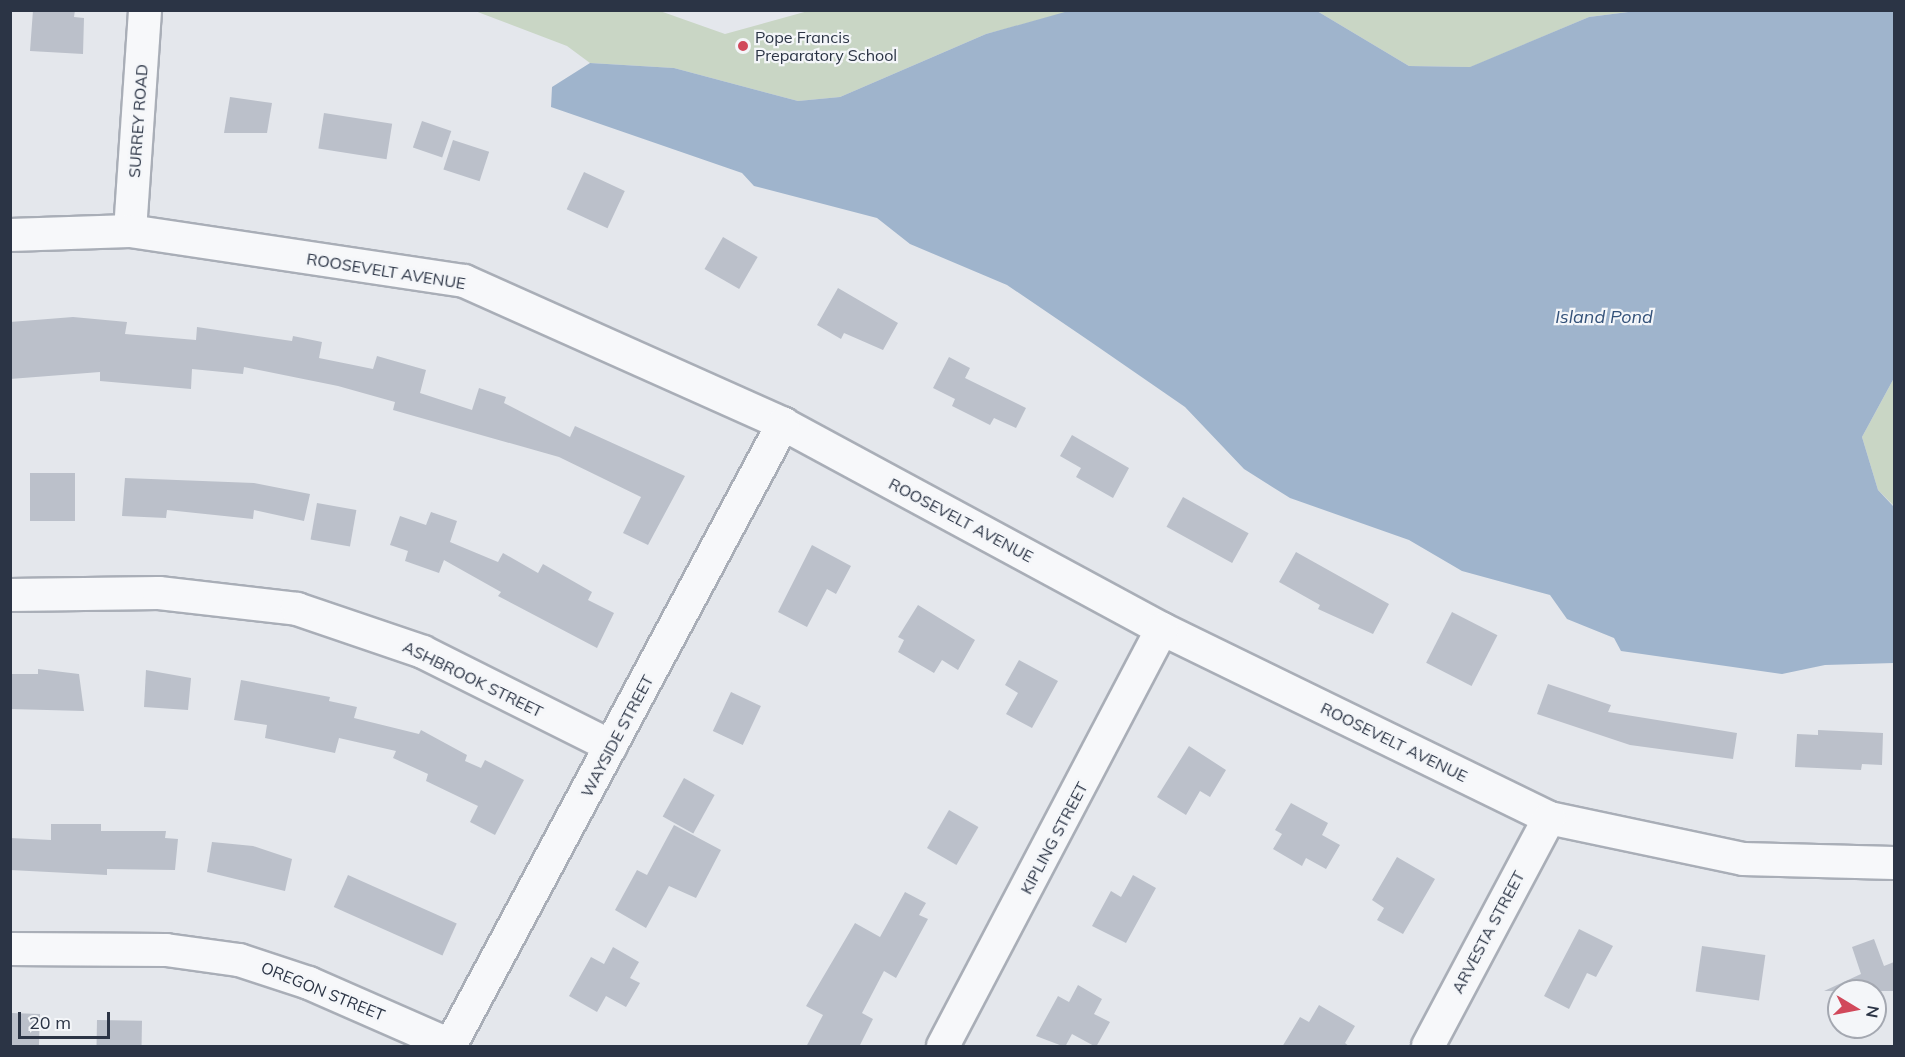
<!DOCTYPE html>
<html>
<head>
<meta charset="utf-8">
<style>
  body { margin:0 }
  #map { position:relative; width:1905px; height:1057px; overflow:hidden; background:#e4e7ec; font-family:Mulish,sans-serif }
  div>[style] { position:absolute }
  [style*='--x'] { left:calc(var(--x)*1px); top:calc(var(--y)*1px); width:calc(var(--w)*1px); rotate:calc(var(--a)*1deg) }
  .green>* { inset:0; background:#c9d6c5 }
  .water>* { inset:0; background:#9fb4cc }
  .building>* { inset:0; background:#bbc0ca; transform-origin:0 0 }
  .roads { filter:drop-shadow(2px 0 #a9aeb7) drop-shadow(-2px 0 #a9aeb7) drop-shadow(0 2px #a9aeb7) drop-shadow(0 -2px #a9aeb7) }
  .minor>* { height:32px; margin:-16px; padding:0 16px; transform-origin:16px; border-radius:16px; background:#f7f8fa }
  .dots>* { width:16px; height:16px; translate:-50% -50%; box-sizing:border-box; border:3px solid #f4f6f9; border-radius:50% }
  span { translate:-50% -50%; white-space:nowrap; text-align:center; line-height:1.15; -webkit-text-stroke:4.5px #f4f6f9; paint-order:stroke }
  .poi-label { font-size:16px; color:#2b3445 }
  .left { translate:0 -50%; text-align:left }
  .street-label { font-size:16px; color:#2b3445 }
  .water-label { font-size:18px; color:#34527a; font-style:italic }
  .frame { position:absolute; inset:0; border:12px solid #2b3445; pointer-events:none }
  .north { position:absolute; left:1827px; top:979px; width:60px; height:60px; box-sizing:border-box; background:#f4f6f9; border:2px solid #a4a8b1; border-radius:50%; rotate:100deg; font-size:16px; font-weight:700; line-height:24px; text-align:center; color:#2b3445 }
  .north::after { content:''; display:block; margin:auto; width:21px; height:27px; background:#d1495b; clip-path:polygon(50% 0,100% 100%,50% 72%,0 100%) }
  .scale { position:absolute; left:18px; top:1012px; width:92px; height:27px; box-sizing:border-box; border:3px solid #2b3445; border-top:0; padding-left:8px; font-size:18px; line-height:21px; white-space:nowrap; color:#2b3445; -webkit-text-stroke:4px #f4f6f9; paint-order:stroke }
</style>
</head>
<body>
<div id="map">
  <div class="green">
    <div style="clip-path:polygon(475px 11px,660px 11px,725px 34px,808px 11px,1072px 11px,986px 34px,840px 97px,798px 101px,674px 68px,590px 63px,567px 46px)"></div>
    <div style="clip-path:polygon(1317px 11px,1455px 12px,1636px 11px,1589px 17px,1471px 67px,1409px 66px)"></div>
    <div style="clip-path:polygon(1894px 378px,1894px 506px,1878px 490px,1862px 437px)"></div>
  </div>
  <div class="water">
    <div style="clip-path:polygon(1072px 10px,1317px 11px,1409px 66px,1470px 67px,1589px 17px,1636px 11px,1894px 11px,1894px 378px,1862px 437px,1878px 490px,1894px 507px,1894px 663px,1825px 665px,1782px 674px,1621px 651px,1614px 638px,1567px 619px,1550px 595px,1462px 571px,1409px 540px,1290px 498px,1244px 469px,1185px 407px,1088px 340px,1007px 285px,910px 244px,877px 218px,754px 186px,742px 173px,551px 107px,552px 87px,590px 63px,674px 68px,798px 101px,840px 97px,986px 34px)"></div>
  </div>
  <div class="building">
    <div style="clip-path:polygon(33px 10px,75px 10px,74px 17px,84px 18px,83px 54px,30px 51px)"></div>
    <div style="clip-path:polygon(230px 97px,272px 103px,267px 133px,224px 133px)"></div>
    <div style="left:324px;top:113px;width:69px;height:36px;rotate:9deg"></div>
    <div style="left:422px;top:121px;width:31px;height:28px;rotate:19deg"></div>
    <div style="left:453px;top:140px;width:38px;height:31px;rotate:18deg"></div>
    <div style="left:584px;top:172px;width:45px;height:41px;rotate:25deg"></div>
    <div style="left:723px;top:237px;width:40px;height:37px;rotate:30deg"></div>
    <div style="clip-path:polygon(838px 288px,898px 323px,883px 350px,844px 333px,841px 339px,817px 325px)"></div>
    <div style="clip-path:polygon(73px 317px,127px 322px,125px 334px,196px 340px,197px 327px,292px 341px,293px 336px,322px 342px,319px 358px,373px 369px,377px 356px,426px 370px,420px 393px,472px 410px,479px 388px,506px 397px,504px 403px,570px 437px,575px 426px,685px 476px,648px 545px,623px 533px,641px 497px,559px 457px,393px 410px,395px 402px,338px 386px,244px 367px,243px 374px,192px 369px,191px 389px,100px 381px,100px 372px,10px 379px,10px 322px)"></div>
    <div style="clip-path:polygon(949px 357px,970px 368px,965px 378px,1026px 408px,1016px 428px,994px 418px,990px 425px,952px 406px,955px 399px,933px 388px)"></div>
    <div style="clip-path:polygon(1072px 435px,1129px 468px,1113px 498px,1076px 477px,1081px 468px,1060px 456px)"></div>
    <div style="left:30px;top:473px;width:45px;height:48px"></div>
    <div style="clip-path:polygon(125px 478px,254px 483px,310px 494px,304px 521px,254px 510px,253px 519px,167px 510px,166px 518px,122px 516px)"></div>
    <div style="left:1183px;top:497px;width:75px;height:34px;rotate:29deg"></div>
    <div style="left:317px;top:503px;width:40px;height:37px;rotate:10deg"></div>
    <div style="clip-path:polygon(431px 512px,457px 521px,450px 542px,498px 562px,503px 553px,538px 573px,543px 564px,592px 592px,588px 600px,614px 613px,597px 648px,498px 596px,501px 592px,444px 560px,439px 573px,405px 561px,408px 551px,390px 545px,400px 516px,426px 525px)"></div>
    <div style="clip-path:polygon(812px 545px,851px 566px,836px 594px,827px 589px,807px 627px,778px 612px)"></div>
    <div style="clip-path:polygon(1296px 552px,1389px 604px,1373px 634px,1318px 609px,1320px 605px,1279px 582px)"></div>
    <div style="clip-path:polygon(918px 605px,975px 640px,958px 670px,942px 660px,934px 673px,898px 652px,904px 640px,898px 637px)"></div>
    <div style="left:1452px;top:612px;width:51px;height:57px;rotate:27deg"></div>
    <div style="clip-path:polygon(1019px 660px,1058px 681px,1032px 728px,1006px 714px,1018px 693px,1005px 685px)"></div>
    <div style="clip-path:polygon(38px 669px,79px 674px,84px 711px,10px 709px,10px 674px,38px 674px)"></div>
    <div style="clip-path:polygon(146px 670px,191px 678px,188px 710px,144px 707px)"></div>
    <div style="clip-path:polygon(241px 680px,330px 697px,329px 701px,357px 707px,354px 718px,419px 734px,421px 730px,467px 755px,465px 761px,481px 768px,485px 760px,524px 780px,495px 835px,470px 822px,478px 806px,426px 781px,428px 774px,393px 758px,396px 751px,339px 738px,335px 753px,265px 738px,267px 725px,234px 720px)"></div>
    <div style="clip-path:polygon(1548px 684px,1611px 705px,1608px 712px,1737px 733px,1733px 759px,1630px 745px,1537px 714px)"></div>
    <div style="left:731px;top:692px;width:33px;height:43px;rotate:25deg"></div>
    <div style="clip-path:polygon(1818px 730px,1883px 733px,1882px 765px,1862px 764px,1861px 770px,1795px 767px,1797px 734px,1818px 735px)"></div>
    <div style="clip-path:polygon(1189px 746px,1226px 770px,1210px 797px,1200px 791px,1186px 815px,1157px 797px)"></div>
    <div style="left:684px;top:778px;width:35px;height:44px;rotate:29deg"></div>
    <div style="clip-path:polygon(1291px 803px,1328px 823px,1322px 835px,1340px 845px,1326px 869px,1306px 858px,1302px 866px,1273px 849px,1282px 834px,1275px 830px)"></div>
    <div style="left:949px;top:810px;width:34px;height:44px;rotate:30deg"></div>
    <div style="clip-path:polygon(51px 824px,101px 824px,101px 831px,166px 831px,165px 838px,178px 839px,175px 870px,107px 869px,107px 875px,10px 870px,10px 838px,51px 840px)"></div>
    <div style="clip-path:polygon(674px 825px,721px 850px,696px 898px,669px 886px,646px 928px,615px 910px,637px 870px,647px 875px)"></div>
    <div style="clip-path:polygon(212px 842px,253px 846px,292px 859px,285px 891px,207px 872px)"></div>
    <div style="clip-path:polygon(1397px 857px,1435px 879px,1403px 934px,1377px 920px,1384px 908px,1372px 900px)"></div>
    <div style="left:348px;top:875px;width:119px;height:35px;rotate:24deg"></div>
    <div style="clip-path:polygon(1133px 875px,1156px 888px,1126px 943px,1092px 926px,1111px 891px,1121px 897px)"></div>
    <div style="clip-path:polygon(905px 892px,926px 903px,919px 915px,928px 919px,896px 978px,884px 971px,862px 1013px,873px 1019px,859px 1047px,806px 1047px,823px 1015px,806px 1006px,855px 923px,880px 937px)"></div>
    <div style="clip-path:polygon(1579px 929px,1613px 946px,1596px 977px,1587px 973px,1569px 1009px,1544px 996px)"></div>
    <div style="clip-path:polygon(1874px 939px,1884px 966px,1894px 962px,1894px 991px,1824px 991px,1861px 974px,1852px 947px)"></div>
    <div style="left:1702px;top:946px;width:64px;height:46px;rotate:8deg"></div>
    <div style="clip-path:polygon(613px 947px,639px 962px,630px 978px,640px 983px,626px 1007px,606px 996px,597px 1012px,569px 996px,591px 957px,604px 964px)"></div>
    <div style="clip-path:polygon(1078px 985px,1102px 999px,1094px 1014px,1110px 1022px,1096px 1047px,1072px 1034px,1065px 1047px,1036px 1036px,1058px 996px,1069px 1002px)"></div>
    <div style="clip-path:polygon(1319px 1005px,1355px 1026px,1345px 1043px,1350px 1047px,1282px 1047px,1300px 1017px,1309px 1022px)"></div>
    <div style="left:12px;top:1013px;width:28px;height:34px;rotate:2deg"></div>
    <div style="left:97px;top:1020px;width:45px;height:27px;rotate:1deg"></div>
  </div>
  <div class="roads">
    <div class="minor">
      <div style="--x:130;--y:231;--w:222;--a:-86.1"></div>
      <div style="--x:10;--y:235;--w:120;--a:-1.9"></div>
      <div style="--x:130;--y:231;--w:338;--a:8.5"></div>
      <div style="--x:464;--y:281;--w:350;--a:24.1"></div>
      <div style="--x:783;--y:424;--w:431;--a:28.4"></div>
      <div style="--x:1162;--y:629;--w:431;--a:26"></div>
      <div style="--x:1549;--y:818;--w:198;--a:11.9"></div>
      <div style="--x:1743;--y:859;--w:151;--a:1.5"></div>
      <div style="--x:10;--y:595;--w:149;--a:-0.8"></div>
      <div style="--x:159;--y:593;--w:139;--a:6.6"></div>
      <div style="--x:297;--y:609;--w:133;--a:18.8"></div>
      <div style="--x:423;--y:652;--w:210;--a:26.6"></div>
      <div style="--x:10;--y:949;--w:156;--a:0.4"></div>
      <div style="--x:166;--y:950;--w:74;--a:7.8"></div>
      <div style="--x:239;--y:960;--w:74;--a:18.2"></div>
      <div style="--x:309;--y:983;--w:154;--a:23.7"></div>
      <div style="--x:450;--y:1046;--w:706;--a:-61.84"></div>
      <div style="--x:943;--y:1046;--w:471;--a:-62.3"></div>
      <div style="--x:1428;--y:1046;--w:258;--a:-62"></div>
    </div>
  </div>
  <div class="dots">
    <div style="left:743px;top:46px;background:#d1495b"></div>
  </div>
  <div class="poi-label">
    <span class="left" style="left:755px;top:46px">Pope Francis<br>Preparatory School</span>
  </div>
  <div class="street-label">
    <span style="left:138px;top:121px;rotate:-86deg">SURREY ROAD</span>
    <span style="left:386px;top:271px;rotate:9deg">ROOSEVELT AVENUE</span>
    <span style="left:961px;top:520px;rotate:28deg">ROOSEVELT AVENUE</span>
    <span style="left:473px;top:679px;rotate:26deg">ASHBROOK STREET</span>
    <span style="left:617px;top:736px;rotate:-62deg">WAYSIDE STREET</span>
    <span style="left:1394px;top:742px;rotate:26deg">ROOSEVELT AVENUE</span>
    <span style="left:1054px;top:838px;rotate:-62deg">KIPLING STREET</span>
    <span style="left:1488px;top:932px;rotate:-62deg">ARVESTA STREET</span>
    <span style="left:323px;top:991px;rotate:22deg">OREGON STREET</span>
  </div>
  <div class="water-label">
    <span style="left:1604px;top:317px">Island Pond</span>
  </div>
  <div class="frame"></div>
  <div class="north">N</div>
  <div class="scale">20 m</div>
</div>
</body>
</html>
